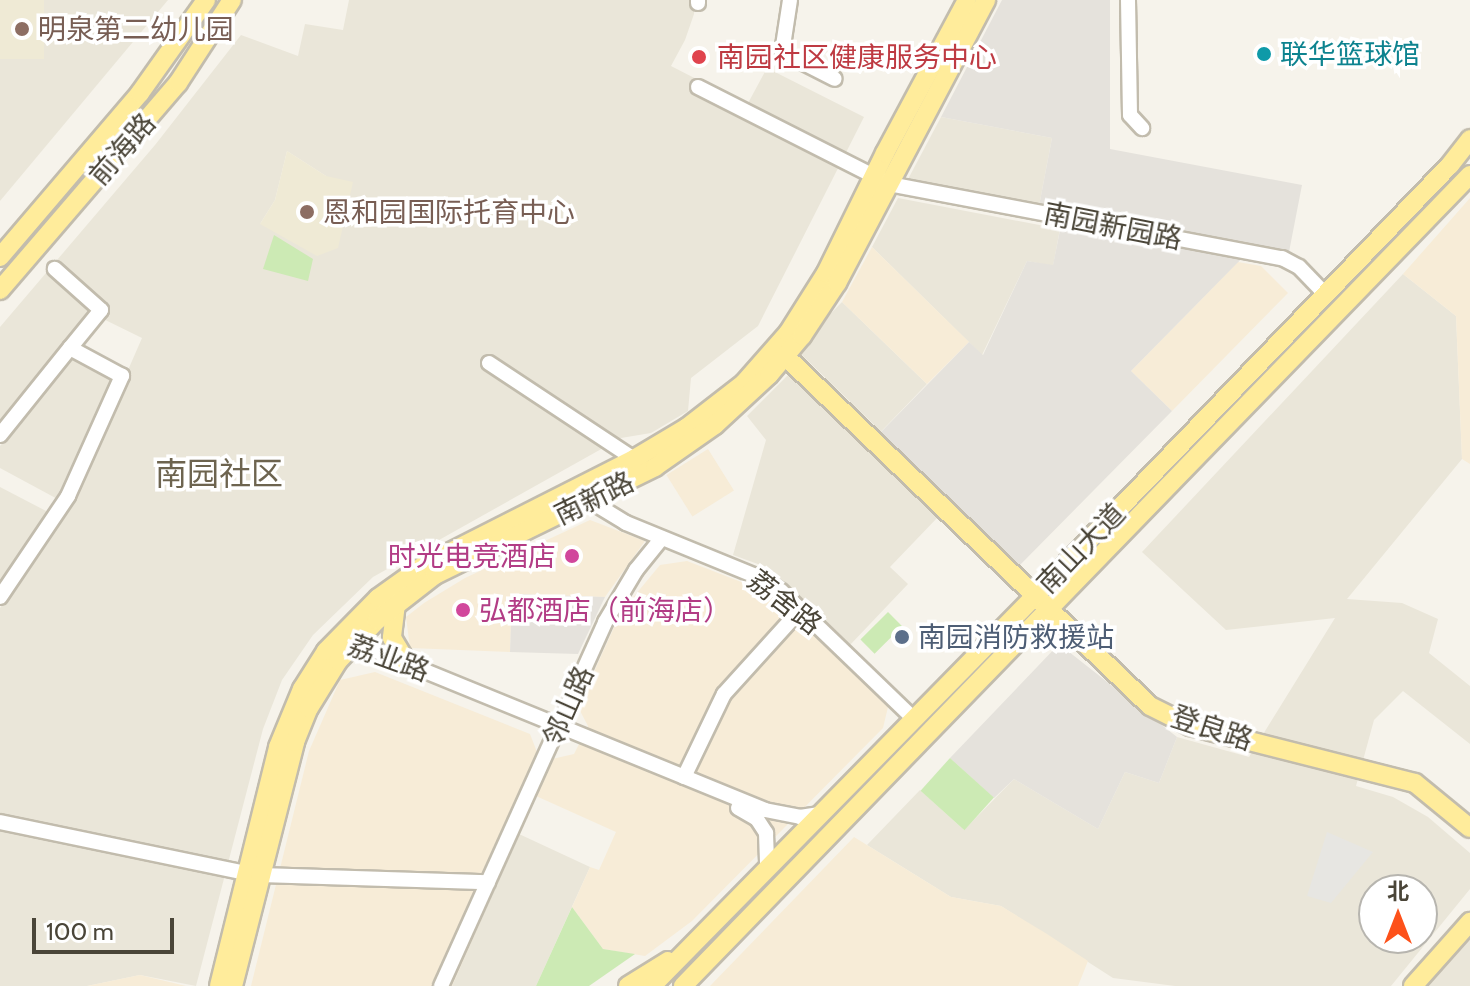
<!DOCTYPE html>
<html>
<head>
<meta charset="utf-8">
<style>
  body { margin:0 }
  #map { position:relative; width:1470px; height:986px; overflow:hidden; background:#f6f3eb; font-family:Cabin,"Noto Sans SC",sans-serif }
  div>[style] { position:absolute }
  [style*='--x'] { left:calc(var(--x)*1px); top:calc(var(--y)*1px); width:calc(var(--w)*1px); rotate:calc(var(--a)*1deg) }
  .residential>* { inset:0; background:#eae6d9; transform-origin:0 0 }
  .commercial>* { inset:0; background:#f7ecd7; transform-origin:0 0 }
  .industrial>* { inset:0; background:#e5e2dc }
  .education>* { inset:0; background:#efead5; transform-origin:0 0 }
  .green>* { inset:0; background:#cceab4; transform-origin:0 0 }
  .parking>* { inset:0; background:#e7e6e2 }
  .roads { filter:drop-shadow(2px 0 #c2bcad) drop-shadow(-2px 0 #c2bcad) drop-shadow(0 2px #c2bcad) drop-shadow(0 -2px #c2bcad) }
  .minor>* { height:14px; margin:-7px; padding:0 7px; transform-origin:7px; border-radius:7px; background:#fff }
  .major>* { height:18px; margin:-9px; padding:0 9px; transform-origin:9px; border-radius:9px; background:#ffec9b }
  .dots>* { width:22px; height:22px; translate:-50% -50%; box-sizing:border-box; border:4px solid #fff; border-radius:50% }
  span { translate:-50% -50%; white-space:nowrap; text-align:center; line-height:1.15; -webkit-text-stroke:7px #fff; paint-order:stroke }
  .education-label { font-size:28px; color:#785e54 }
  .left { translate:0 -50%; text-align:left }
  .culture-label { font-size:28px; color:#0d838f }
  .health-label { font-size:28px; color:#be3a42 }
  .street-label { font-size:28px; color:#4a4538 }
  .hotel-label { font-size:28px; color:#b23c85 }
  .right { translate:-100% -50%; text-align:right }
  .service-label { font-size:28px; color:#4e5e75 }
  .quarter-label { font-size:32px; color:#6d644f }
  .north { position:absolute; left:1358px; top:874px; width:80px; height:80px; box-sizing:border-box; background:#fff; border:2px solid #b7b5af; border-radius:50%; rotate:0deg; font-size:22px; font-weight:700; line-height:32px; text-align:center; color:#4a4538 }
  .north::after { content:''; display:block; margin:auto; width:28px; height:36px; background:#fd511a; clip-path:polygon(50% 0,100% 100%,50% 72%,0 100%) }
  .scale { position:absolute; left:32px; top:918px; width:142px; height:36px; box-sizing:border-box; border:4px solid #4a4538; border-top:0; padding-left:10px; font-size:24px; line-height:28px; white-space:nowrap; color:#4a4538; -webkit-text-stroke:6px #fff; paint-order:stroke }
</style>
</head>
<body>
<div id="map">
  <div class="residential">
    <div style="clip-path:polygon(0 0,168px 0,0 201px)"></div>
    <div style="clip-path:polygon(evenodd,349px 0,695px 0,694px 14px,685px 40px,671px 66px,747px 105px,767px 68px,864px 117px,758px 326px,691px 378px,688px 411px,651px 433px,621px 438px,373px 577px,313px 635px,282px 680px,263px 729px,196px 986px,140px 975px,87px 986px,0 986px,0 608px,70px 503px,142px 338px,89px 312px,0 420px,0 327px,155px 145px,241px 35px,298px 56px,305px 24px,343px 30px,349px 0,287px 151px,326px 176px,260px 224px,275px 200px,287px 151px)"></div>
    <div style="clip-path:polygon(941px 117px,1052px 138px,1039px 206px,907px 181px)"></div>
    <div style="clip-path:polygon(898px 198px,1060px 229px,1053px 266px,1027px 261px,982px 355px,872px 247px)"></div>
    <div style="clip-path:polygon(evenodd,1403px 274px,1456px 316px,1462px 459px,1347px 599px,1402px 603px,1438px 619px,1429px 653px,1470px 686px,1470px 744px,1403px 691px,1374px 720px,1356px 786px,1393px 797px,1428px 817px,1470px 853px,1470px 889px,1391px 986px,1175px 986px,1113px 978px,1001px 906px,951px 897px,867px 845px,920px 790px,964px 830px,1014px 779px,1098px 829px,1125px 772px,1159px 783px,1177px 737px,1249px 757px,1335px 618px,1226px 630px,1142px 552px,1403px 274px,1374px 890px,1422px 890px,1422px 938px,1374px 938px,1374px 890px)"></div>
    <div style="left:842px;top:302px;width:118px;height:66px;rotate:44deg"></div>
    <div style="clip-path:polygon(74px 354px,120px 381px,63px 502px,0 468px,0 446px)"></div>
    <div style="clip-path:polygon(788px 375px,938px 517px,890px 567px,908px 584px,850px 645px,769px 568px,733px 555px,766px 440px,747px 416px)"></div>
    <div style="clip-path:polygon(0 487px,48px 512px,0 585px)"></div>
    <div style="clip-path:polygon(519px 834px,590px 867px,536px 986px,452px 986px)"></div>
    <div style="clip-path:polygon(1470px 939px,1470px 986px,1428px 986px)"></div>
  </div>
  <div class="commercial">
    <div style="clip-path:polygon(1470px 198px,1470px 464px,1462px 459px,1456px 316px,1403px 274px)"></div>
    <div style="clip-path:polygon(872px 247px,969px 342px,927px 384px,842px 302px)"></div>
    <div style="clip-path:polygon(1238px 262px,1261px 266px,1288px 293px,1172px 411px,1131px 371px)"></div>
    <div style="left:708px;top:449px;width:49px;height:49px;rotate:58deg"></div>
    <div style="clip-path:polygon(590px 520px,645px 541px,605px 597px,512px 594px,510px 652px,410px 648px,406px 617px,424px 603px,465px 578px)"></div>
    <div style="clip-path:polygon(687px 561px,762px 590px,810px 629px,888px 707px,883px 728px,692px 921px,645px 956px,603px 949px,572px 907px,590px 867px,599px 870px,616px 832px,536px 796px,452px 986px,251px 986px,309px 751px,340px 680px,375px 672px,530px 734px,537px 752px,552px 759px,574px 754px,588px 726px,578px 707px,621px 612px,660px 565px)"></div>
    <div style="clip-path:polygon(854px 837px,951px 897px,1001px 906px,1047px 934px,1088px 961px,1078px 986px,710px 986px)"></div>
    <div style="clip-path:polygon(140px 975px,186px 986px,87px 986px)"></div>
  </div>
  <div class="industrial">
    <div style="clip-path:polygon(1002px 0,1110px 0,1110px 149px,1302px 185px,1289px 252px,1254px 246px,1131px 371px,1172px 411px,1019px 566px,881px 432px,969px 342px,983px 355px,1027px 261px,1053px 265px,1064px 210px,1039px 206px,1052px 138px,941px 117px)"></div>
    <div style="clip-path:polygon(512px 594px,605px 597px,578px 654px,510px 652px)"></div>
    <div style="clip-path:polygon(1059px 644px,1177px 737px,1159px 783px,1125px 772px,1098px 829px,1014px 779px,994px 798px,950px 758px)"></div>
  </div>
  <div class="education">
    <div style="left:0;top:0;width:44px;height:59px"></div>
    <div style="clip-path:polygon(287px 151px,326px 176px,353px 182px,338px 248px,317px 256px,260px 224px,275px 200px)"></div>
  </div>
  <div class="green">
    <div style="clip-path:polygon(274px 235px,313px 259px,308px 281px,263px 269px)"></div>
    <div style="left:888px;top:612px;width:20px;height:39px;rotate:45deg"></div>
    <div style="left:950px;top:758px;width:59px;height:44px;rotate:42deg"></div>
    <div style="clip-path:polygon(572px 907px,603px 949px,635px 954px,589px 986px,536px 986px)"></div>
  </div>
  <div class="parking">
    <div style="clip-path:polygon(1327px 832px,1373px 852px,1331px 903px,1307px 896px)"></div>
  </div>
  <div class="roads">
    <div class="minor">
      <div style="--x:790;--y:0;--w:53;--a:98.7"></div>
      <div style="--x:782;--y:52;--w:59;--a:27"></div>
      <div style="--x:1128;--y:0;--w:115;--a:89"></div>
      <div style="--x:1130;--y:115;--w:18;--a:47"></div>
      <div style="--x:698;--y:3;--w:3;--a:-90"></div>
      <div style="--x:698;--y:87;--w:214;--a:26.9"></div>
      <div style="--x:889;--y:184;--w:400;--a:10.7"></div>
      <div style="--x:1282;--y:258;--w:19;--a:28"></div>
      <div style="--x:1299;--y:267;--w:37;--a:46"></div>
      <div style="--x:489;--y:363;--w:174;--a:33.5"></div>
      <div style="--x:0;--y:435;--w:112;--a:-51.2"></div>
      <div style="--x:590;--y:501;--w:42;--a:31.4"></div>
      <div style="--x:626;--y:523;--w:148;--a:22.2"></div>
      <div style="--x:763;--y:579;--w:22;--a:34"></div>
      <div style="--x:781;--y:591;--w:183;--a:43.9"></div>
      <div style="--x:0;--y:597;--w:122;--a:-56"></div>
      <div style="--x:68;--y:496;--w:132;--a:-65.8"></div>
      <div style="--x:122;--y:376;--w:59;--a:-151.7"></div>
      <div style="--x:70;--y:348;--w:49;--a:-50.8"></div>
      <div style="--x:101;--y:310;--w:62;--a:-138.3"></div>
      <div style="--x:349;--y:640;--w:449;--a:22.2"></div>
      <div style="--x:765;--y:810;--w:36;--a:11"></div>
      <div style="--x:800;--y:817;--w:20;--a:-9"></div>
      <div style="--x:684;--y:777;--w:92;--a:-64.3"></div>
      <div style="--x:724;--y:694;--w:115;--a:-47.8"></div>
      <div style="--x:738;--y:808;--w:22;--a:30"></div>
      <div style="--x:757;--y:819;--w:17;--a:57"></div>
      <div style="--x:766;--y:833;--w:36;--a:88"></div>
      <div style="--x:0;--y:822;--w:252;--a:11.7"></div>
      <div style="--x:260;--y:875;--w:228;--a:1.8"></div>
      <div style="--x:441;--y:986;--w:399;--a:-65.7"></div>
      <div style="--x:605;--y:622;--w:61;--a:-59.2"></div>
      <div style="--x:636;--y:570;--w:41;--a:-50.9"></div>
    </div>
    <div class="major">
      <div style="--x:0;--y:257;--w:216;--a:-49.5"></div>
      <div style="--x:140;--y:93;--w:114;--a:-54.6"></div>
      <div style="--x:0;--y:290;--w:273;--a:-49.3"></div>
      <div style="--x:178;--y:83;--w:99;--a:-57"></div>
      <div style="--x:786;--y:357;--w:504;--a:43.79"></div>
      <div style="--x:1150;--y:706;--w:45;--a:26.6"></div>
      <div style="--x:1190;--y:726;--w:232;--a:14.2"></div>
      <div style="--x:1415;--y:783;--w:71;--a:39.3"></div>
      <div style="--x:396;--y:604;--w:34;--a:97"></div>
      <div style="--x:392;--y:638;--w:29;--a:59"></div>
      <div style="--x:219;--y:986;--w:246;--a:-76.1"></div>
      <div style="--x:278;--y:747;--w:63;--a:-67.5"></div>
      <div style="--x:302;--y:689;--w:45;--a:-57.7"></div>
      <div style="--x:326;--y:651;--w:74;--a:-45.5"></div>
      <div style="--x:378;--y:598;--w:55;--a:-35.4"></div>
      <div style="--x:423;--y:566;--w:237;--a:-26.9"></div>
      <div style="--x:634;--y:459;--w:61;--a:-30.8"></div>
      <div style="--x:686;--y:428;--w:73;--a:-37.8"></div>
      <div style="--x:744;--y:383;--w:67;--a:-48.7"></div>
      <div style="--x:788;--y:333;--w:71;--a:-57.7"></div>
      <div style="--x:826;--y:273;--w:134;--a:-63.8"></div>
      <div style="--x:885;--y:153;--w:174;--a:-61.8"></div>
      <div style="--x:233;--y:986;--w:252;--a:-75.7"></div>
      <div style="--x:295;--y:742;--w:37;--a:-68"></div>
      <div style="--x:309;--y:708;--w:55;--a:-58.3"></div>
      <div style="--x:338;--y:661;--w:57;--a:-46.4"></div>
      <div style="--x:377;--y:620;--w:73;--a:-37.8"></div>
      <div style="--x:435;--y:575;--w:245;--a:-26.1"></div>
      <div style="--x:655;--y:467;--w:73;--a:-35"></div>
      <div style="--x:715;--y:425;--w:74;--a:-42.8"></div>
      <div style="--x:769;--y:375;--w:51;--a:-49.8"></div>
      <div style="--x:802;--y:336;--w:64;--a:-56.6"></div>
      <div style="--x:837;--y:283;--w:320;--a:-62.2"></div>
      <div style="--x:628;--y:986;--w:47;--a:-32"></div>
      <div style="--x:652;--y:986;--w:545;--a:-45.52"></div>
      <div style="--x:1034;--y:597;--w:600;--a:-46.08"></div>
      <div style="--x:1450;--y:165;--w:33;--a:-52"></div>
      <div style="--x:683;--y:986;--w:1130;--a:-45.86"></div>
      <div style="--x:1413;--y:986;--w:86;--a:-48.3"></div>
    </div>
  </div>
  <div class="dots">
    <div style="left:22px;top:29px;background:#8d6e63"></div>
    <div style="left:1264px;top:54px;background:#0f9aa8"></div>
    <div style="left:699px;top:57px;background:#e0444e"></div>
    <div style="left:307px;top:212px;background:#8d6e63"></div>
    <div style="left:572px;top:556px;background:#d1479c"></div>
    <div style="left:463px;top:610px;background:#d1479c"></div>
    <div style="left:902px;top:637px;background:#5c6f8a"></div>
  </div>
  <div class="education-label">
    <span class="left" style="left:38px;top:29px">明泉第二幼儿园</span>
    <span class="left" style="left:323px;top:212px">恩和园国际托育中心</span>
  </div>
  <div class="culture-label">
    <span class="left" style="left:1280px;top:54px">联华篮球馆</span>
  </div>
  <div class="health-label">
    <span class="left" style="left:717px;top:57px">南园社区健康服务中心</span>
  </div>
  <div class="street-label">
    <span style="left:122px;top:149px;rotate:-49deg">前海路</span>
    <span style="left:1113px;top:226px;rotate:11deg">南园新园路</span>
    <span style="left:594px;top:498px;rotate:-26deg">南新路</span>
    <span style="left:1081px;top:548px;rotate:-46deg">南山大道</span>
    <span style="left:785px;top:602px;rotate:38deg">荔舍路</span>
    <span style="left:389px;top:658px;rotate:20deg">荔业路</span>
    <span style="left:568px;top:706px;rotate:-66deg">邻山路</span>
    <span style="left:1212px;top:728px;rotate:18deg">登良路</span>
  </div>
  <div class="hotel-label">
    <span class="right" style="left:556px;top:556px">时光电竞酒店</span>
    <span class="left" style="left:479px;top:610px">弘都酒店（前海店）</span>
  </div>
  <div class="service-label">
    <span class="left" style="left:918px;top:637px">南园消防救援站</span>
  </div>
  <div class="quarter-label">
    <span style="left:219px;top:474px">南园社区</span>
  </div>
  <div class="north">北</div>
  <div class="scale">100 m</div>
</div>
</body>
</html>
